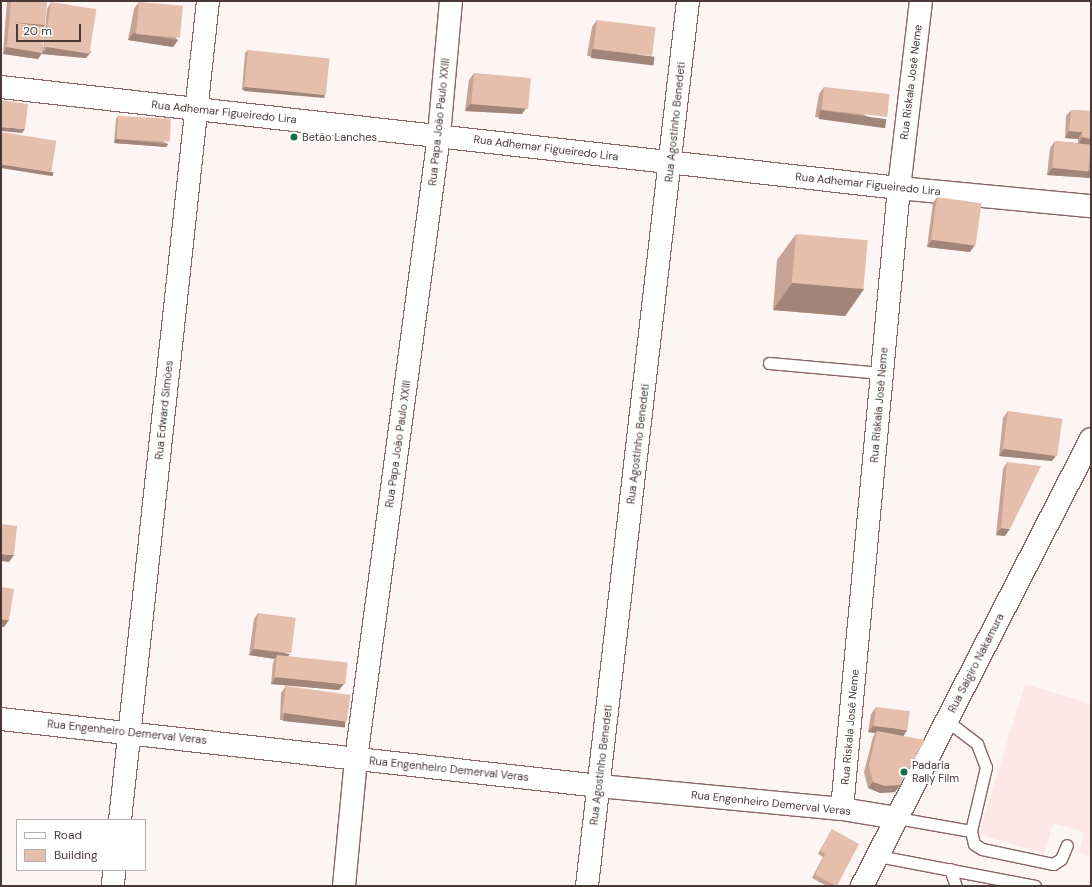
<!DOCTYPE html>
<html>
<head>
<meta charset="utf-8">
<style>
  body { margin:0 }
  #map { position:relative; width:1092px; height:887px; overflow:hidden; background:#fdf4f4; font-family:"DM Sans",sans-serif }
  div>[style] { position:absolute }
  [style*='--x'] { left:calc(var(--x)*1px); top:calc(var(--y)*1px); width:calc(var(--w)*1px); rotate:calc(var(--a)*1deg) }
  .built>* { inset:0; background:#fde7e7 }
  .roads { filter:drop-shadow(1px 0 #896465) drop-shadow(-1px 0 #896465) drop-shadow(0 1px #896465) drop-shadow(0 -1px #896465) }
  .service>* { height:11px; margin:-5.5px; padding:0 5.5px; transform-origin:5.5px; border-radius:5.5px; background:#fff }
  .minor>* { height:22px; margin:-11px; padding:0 11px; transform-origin:11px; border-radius:11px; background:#fff }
  .wall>* { inset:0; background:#c6a394 }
  .shaded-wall>* { inset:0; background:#a18578; transform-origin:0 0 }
  .building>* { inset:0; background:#e6beac; transform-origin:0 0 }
  .dots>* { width:11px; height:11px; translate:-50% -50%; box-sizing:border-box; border:2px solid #fff; border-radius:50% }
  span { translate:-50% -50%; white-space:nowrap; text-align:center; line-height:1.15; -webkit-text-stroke:4px #fff; paint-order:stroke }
  .street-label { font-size:11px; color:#483838 }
  .poi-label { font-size:11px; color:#483838 }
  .left { translate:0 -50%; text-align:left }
  .frame { position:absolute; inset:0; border:2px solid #483838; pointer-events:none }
  .legend { position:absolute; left:16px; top:819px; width:130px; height:52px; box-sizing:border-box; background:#fff; border:1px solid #b6afaf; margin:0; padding:5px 7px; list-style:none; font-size:12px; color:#483838 }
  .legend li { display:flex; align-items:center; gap:8px; height:20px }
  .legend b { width:20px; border:1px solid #b6afaf }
  .scale { position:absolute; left:16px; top:24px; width:65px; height:18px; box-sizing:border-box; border:2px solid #483838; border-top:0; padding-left:5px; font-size:12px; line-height:14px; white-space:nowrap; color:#483838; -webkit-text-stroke:3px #fff; paint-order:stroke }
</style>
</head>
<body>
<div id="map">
  <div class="built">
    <div style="clip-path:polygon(1025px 684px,1091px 704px,1091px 856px,1079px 852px,1084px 832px,1053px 823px,1044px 854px,979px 834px)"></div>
  </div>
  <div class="roads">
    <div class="service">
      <div style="--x:769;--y:363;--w:113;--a:5.1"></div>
      <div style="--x:947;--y:721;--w:38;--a:37"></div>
      <div style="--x:977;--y:744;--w:25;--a:69"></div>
      <div style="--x:986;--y:767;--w:66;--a:103.2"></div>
      <div style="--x:971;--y:831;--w:13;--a:77"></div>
      <div style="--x:974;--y:844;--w:9;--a:32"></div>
      <div style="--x:982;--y:849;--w:73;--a:11.9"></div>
      <div style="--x:1053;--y:864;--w:9;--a:-32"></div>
      <div style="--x:1061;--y:859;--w:15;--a:-67"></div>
      <div style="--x:897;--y:818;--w:75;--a:10"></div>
      <div style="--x:878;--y:856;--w:160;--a:10.8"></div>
      <div style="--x:950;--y:869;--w:18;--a:71"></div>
    </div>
    <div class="minor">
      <div style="--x:1;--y:87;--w:904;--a:6.42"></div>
      <div style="--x:899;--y:188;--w:193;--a:5.4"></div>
      <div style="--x:1;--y:719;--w:602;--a:6.39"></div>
      <div style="--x:599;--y:786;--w:244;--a:5.4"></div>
      <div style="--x:842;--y:809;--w:56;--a:9.3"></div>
      <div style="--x:842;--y:809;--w:624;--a:-84.76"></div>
      <div style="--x:899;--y:188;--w:188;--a:-83.3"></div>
      <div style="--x:120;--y:820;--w:824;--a:-83.87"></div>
      <div style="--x:113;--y:886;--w:16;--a:-86"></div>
      <div style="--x:344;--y:886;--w:128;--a:-84.6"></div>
      <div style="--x:356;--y:759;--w:629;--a:-82.42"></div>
      <div style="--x:439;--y:135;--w:135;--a:-84.9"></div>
      <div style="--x:587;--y:886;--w:891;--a:-83.49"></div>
      <div style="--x:862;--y:886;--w:502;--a:-62.87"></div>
    </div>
  </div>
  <div class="wall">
    <div style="clip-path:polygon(7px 1px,47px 1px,43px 27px,43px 51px,47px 9px,51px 2px,91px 52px,86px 58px,42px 54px,42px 53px,38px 59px,3px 54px)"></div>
    <div style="clip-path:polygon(139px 2px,178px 40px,173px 47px,128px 40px,134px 9px)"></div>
    <div style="clip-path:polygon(597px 20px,650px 64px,587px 56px,592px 27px)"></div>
    <div style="clip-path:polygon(248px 50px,323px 97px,242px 90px,245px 53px)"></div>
    <div style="clip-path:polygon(474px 73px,526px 108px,522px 114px,465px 111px,469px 80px)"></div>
    <div style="clip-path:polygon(824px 87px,881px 126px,815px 117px,819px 94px)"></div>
    <div style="clip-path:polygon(1071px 110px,1091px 111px,1091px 178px,1047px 175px,1050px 148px,1055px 141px,1078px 143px,1078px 139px,1065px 138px,1066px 116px)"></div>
    <div style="clip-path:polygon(118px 116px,168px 144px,166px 147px,114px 143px,116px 119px)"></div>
    <div style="clip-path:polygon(937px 197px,970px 252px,927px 247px,933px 203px)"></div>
    <div style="clip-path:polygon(796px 234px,864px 289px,845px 316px,773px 310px,777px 260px)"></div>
    <div style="clip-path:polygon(1008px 411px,1057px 454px,1052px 461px,999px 456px,1003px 418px)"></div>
    <div style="clip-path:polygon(1007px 462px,1005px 536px,996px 535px,1003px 469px)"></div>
    <div style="clip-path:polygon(258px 613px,288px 656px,339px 690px,271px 684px,273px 662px,275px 659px,249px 655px,254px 619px)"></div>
    <div style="clip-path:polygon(286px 686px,342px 726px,280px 720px,281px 693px)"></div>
    <div style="clip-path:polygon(876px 707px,903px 736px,900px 785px,895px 792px,880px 793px,868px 788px,864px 772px,873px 737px,875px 733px,868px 732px,871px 714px)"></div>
    <div style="clip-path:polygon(832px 829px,837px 886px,827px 886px,812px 878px,823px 857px,818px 854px)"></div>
  </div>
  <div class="shaded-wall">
    <div style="clip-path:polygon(12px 22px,45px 25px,40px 32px)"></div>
    <div style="clip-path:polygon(133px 33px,178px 40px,173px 47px,128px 40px)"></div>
    <div style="clip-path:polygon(7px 47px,42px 53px,38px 59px,3px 54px)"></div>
    <div style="clip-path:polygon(47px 47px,91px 52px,86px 58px,42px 54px)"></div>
    <div style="left:592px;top:49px;width:63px;height:9px;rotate:7deg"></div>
    <div style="left:244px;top:87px;width:81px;height:4px;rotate:5deg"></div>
    <div style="clip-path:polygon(470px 104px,526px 108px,522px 114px,465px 111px)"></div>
    <div style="left:820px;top:110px;width:67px;height:9px;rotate:8deg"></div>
    <div style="clip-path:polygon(1px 127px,25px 129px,22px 133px,1px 131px)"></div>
    <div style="clip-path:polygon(1069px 131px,1082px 132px,1078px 139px,1065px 138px)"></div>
    <div style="clip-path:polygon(1082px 137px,1091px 139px,1091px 146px,1078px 144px)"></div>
    <div style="clip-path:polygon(116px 139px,168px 144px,166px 147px,114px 143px)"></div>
    <div style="left:1px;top:164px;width:53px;height:4px;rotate:9deg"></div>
    <div style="clip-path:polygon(1052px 168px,1091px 171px,1091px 178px,1047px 175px)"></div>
    <div style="clip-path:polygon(932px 240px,975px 245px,970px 252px,927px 247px)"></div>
    <div style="clip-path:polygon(792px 283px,864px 289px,845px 316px,773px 310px)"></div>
    <div style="clip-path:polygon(1004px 449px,1057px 454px,1052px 461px,999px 456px)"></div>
    <div style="clip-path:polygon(1001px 528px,1010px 529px,1005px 536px,996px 535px)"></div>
    <div style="clip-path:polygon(1px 554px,14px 555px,9px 562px,1px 561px)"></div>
    <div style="clip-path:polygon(1px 619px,9px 620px,4px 627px,1px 627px)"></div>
    <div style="clip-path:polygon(254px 649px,290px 654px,285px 660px,277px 655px,275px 659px,249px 655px)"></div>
    <div style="clip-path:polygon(276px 677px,344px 684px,339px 690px,271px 684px)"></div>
    <div style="left:284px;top:713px;width:62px;height:8px;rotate:6deg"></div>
    <div style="clip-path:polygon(873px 726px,907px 730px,903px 737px,877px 731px,875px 733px,868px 732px)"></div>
    <div style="clip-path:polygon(873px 782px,900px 785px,895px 792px,880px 793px,868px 788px)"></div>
  </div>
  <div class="building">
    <div style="clip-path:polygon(11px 1px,47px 1px,45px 25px,12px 22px,45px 27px,42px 53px,7px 47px)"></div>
    <div style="left:51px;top:2px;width:46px;height:45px;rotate:9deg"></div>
    <div style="left:139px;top:2px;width:44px;height:32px;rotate:5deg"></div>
    <div style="left:597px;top:20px;width:59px;height:29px;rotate:7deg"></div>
    <div style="left:248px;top:50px;width:82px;height:37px;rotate:6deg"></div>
    <div style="left:474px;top:73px;width:57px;height:31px;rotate:5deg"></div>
    <div style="left:824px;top:87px;width:66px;height:23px;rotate:6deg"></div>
    <div style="clip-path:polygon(1px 100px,28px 104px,25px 129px,1px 127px)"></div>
    <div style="clip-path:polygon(1071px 110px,1091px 111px,1091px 139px,1082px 137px,1082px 132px,1069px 131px)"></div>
    <div style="left:118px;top:116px;width:53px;height:23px;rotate:3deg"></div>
    <div style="left:1px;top:132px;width:56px;height:32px;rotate:9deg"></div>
    <div style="left:1055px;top:141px;width:36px;height:27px;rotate:6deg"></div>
    <div style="left:937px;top:197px;width:45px;height:43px;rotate:8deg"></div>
    <div style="left:796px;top:234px;width:72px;height:49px;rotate:5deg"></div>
    <div style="left:1008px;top:411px;width:55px;height:38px;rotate:8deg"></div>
    <div style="clip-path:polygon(1007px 462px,1041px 466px,1010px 529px,1001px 528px)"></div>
    <div style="clip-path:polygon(1px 524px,17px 526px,14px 555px,1px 554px)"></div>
    <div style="clip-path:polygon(1px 587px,14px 589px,9px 620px,1px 619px)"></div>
    <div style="left:258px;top:613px;width:38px;height:36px;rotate:7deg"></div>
    <div style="left:277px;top:655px;width:71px;height:22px;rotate:6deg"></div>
    <div style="left:286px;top:686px;width:65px;height:27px;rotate:8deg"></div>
    <div style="left:876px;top:707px;width:34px;height:19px;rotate:7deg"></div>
    <div style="clip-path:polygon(877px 731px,925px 740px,900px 785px,885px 786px,873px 782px,869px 765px)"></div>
    <div style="clip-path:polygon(832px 829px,859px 844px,837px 886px,836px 886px,815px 875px,825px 854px,820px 850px)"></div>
  </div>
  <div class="dots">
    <div style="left:294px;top:137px;background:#146f44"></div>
    <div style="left:904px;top:772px;background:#146f44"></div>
  </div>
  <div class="street-label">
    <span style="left:911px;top:82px;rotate:-83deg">Rua Riskala José Neme</span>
    <span style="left:224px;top:112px;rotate:6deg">Rua Adhemar Figueiredo Lira</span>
    <span style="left:439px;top:122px;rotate:-84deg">Rua Papa João Paulo XXIII</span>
    <span style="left:675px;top:122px;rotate:-84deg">Rua Agostinho Benedeti</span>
    <span style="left:546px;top:148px;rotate:7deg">Rua Adhemar Figueiredo Lira</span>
    <span style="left:868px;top:184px;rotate:6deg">Rua Adhemar Figueiredo Lira</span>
    <span style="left:879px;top:405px;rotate:-85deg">Rua Riskala José Neme</span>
    <span style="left:164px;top:410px;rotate:-84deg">Rua Edward Simões</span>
    <span style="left:398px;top:444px;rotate:-82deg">Rua Papa João Paulo XXIII</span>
    <span style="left:638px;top:444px;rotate:-83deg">Rua Agostinho Benedeti</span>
    <span style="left:976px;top:663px;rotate:-63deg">Rua Saigiro Nakamura</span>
    <span style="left:850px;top:727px;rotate:-85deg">Rua Riskala José Neme</span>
    <span style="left:127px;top:732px;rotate:6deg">Rua Engenheiro Demerval Veras</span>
    <span style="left:601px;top:765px;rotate:-83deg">Rua Agostinho Benedeti</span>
    <span style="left:449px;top:769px;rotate:6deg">Rua Engenheiro Demerval Veras</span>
    <span style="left:771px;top:803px;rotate:6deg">Rua Engenheiro Demerval Veras</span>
  </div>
  <div class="poi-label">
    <span class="left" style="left:302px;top:137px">Betão Lanches</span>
    <span class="left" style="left:912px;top:772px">Padaria<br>Rally Film</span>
  </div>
  <div class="frame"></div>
  <ul class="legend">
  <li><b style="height:5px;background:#fff"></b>Road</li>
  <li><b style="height:11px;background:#e6beac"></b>Building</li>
  </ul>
  <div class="scale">20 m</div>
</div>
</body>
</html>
